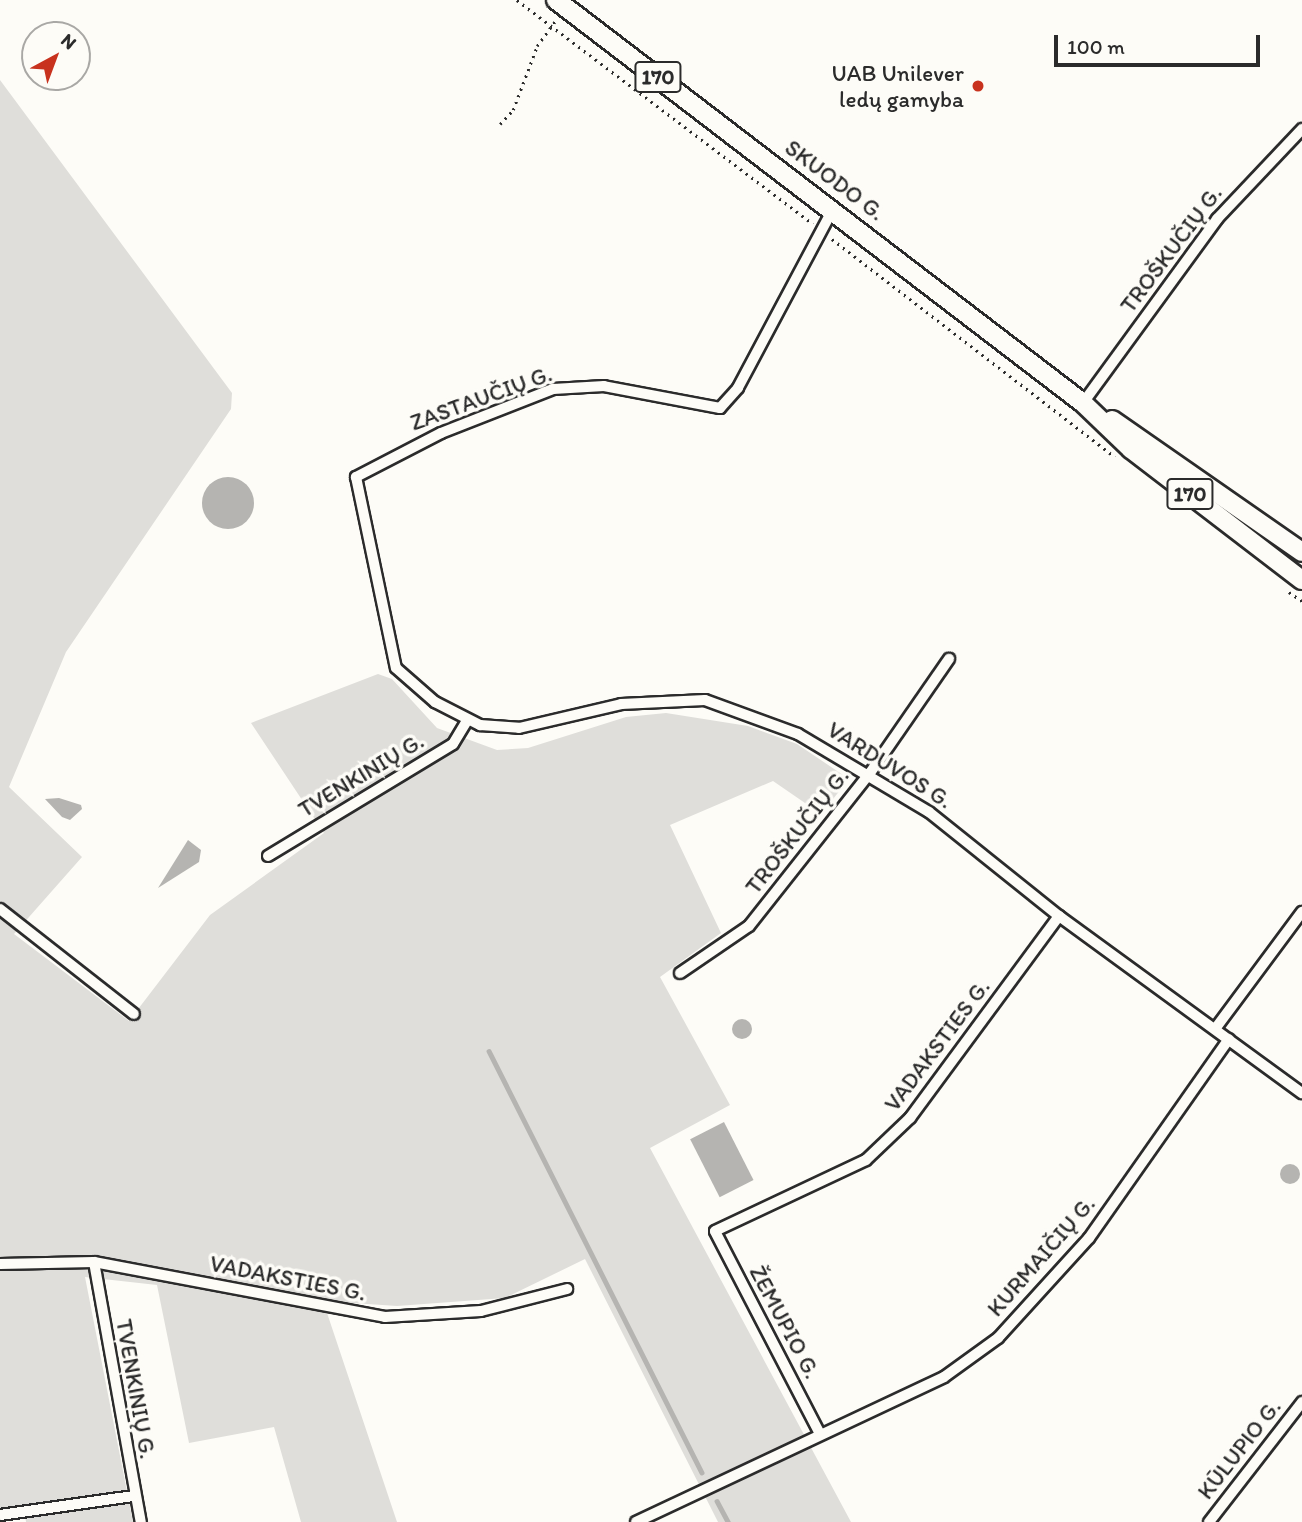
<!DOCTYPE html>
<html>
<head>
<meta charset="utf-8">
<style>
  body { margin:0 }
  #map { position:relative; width:1302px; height:1522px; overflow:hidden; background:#fdfcf7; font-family:Itim,sans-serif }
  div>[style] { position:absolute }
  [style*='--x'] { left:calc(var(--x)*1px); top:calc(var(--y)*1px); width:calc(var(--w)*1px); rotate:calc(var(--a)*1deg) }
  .green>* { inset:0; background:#dfdeda }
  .water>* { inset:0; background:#b5b4b1; transform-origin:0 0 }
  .round { border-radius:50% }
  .stream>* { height:4.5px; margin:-2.25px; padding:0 2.25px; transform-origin:2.25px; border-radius:2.25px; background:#b5b4b1 }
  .path>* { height:2.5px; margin-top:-1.25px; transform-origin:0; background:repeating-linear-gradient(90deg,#2b2b2b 0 2px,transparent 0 7px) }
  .roads { filter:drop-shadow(2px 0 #2b2b2b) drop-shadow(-2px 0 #2b2b2b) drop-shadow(0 2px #2b2b2b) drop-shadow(0 -2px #2b2b2b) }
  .minor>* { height:10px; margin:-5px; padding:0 5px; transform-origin:5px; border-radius:5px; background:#fdfcf7 }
  .primary>* { height:18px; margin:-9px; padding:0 9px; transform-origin:9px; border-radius:9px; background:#fdfcf7 }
  .dots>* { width:19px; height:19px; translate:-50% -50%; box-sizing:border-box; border:4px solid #fdfcf7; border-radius:50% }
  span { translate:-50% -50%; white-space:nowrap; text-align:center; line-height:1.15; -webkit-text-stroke:7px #fdfcf7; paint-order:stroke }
  .shield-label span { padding:2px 5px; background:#fdfcf7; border:2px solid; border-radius:5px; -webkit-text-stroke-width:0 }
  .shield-label { font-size:21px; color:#2b2b2b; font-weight:700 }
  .poi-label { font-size:23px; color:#2b2b2b }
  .right { translate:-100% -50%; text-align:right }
  .street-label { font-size:23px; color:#2b2b2b }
  .north { position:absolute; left:21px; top:21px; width:70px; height:70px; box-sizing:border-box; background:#fdfcf7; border:2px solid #a9a8a5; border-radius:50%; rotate:41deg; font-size:19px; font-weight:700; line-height:28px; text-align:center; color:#2b2b2b }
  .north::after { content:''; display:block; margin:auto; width:24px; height:32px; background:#c8321e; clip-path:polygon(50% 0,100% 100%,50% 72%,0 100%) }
  .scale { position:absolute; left:1054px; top:35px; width:206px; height:32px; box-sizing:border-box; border:4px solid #2b2b2b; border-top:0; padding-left:9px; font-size:21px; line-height:24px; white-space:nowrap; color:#2b2b2b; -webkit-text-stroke:5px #fdfcf7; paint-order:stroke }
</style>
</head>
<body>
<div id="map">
  <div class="green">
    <div style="clip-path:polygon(0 80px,232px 393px,231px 409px,66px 652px,9px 787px,82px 857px,14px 934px,129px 1021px,210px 915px,324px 833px,251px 723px,378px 674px,392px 679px,437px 728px,497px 750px,528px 748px,626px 717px,666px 713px,748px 726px,797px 744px,849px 779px,821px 814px,773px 781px,670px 825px,721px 933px,660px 977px,730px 1105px,650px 1148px,851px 1522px,718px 1522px,585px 1259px,505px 1298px,397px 1306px,323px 1301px,397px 1522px,301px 1522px,274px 1427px,189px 1443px,157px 1285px,85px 1277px,133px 1522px,26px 1522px,24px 1505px,0 1509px)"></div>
  </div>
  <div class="water">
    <div class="round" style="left:202px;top:477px;width:52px;height:52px"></div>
    <div style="clip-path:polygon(59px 798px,81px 805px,82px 809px,70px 820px,62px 817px,45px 799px)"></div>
    <div style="clip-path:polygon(188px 840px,201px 850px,199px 862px,158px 888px)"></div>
    <div class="round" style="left:732px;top:1019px;width:20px;height:20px"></div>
    <div style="left:724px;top:1122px;width:65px;height:38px;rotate:63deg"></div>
    <div class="round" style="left:1280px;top:1164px;width:20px;height:20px"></div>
  </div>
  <div class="stream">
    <div style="--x:489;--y:1051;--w:472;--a:63.2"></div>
    <div style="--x:717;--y:1501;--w:24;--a:62"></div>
  </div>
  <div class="path">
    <div style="--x:517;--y:0;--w:371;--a:37.1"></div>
    <div style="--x:500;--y:124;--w:19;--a:-47"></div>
    <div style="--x:513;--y:110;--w:68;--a:-69.4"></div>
    <div style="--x:537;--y:46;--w:32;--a:-54"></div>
    <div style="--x:832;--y:239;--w:357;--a:37.6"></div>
    <div style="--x:1289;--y:592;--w:16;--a:35"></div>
  </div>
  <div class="roads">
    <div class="minor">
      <div style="--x:833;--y:209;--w:203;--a:118"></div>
      <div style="--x:738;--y:388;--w:27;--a:132"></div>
      <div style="--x:720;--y:408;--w:118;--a:-169.3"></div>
      <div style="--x:604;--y:386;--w:51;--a:176.6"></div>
      <div style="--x:553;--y:389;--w:120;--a:158.6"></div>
      <div style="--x:441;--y:433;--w:96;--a:152.6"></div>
      <div style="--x:356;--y:477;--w:195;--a:78.2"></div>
      <div style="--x:396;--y:668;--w:52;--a:41.1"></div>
      <div style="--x:435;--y:702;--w:51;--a:27.1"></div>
      <div style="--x:480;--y:725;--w:39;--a:4"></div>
      <div style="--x:519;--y:728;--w:105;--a:-13.2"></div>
      <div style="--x:621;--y:704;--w:84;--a:-2.7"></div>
      <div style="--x:705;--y:700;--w:99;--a:20.1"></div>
      <div style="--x:798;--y:734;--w:152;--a:30.8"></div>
      <div style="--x:929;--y:812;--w:166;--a:38.7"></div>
      <div style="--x:1059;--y:916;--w:301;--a:36.1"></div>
      <div style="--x:1083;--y:403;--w:228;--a:-53.9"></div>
      <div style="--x:1217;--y:219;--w:124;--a:-46.6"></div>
      <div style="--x:268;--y:856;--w:216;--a:-31.2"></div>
      <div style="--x:453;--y:744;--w:27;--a:-59"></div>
      <div style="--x:0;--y:909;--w:170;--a:38.1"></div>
      <div style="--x:680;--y:973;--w:83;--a:-34.3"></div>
      <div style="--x:749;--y:926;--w:195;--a:-51.7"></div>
      <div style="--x:870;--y:773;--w:139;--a:-55.3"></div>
      <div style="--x:1215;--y:1029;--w:146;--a:-53.4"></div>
      <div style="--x:94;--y:1262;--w:264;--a:79.8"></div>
      <div style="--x:0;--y:1264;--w:94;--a:-1.2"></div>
      <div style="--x:94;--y:1262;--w:296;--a:10.7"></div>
      <div style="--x:385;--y:1317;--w:96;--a:-3.6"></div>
      <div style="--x:481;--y:1311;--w:89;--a:-14.3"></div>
      <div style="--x:819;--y:1432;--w:226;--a:-117.4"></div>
      <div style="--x:715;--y:1231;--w:167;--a:-25.2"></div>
      <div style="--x:866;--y:1160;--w:61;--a:-43.7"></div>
      <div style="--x:910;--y:1118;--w:251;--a:-53.6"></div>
      <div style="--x:0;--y:1515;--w:134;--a:-8.1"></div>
      <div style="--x:636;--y:1522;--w:340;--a:-25.2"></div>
      <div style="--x:944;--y:1377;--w:67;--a:-35.8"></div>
      <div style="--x:998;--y:1338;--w:135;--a:-47.7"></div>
      <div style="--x:1089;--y:1238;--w:243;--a:-54.9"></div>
      <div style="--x:1209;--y:1522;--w:152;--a:-52.2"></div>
    </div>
    <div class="primary">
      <div style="--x:556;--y:0;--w:663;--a:37.41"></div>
      <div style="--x:1083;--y:403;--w:66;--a:43.8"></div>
      <div style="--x:1131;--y:449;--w:215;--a:37.5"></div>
      <div style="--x:1112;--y:420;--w:231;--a:34.8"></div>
    </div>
  </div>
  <div class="dots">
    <div style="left:978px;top:86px;background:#c8321e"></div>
  </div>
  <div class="shield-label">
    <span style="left:658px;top:77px">170</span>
    <span style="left:1190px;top:494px">170</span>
  </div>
  <div class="poi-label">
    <span class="right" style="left:964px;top:86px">UAB Unilever<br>ledų gamyba</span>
  </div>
  <div class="street-label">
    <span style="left:835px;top:180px;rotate:37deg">SKUODO G.</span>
    <span style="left:1171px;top:249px;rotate:-53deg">TROŠKUČIŲ G.</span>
    <span style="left:481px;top:398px;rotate:-20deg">ZASTAUČIŲ G.</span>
    <span style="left:890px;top:765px;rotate:32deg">VARDUVOS G.</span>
    <span style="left:361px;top:775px;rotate:-31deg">TVENKINIŲ G.</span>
    <span style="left:797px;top:831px;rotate:-52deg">TROŠKUČIŲ G.</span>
    <span style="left:937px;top:1045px;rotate:-53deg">VADAKSTIES G.</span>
    <span style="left:1041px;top:1256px;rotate:-49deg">KURMAIČIŲ G.</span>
    <span style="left:288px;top:1278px;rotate:11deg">VADAKSTIES G.</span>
    <span style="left:785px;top:1322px;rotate:62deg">ŽEMUPIO G.</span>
    <span style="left:136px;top:1389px;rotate:80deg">TVENKINIŲ G.</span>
    <span style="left:1239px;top:1449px;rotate:-52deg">KŪLUPIO G.</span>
  </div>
  <div class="north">N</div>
  <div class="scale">100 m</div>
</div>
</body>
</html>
